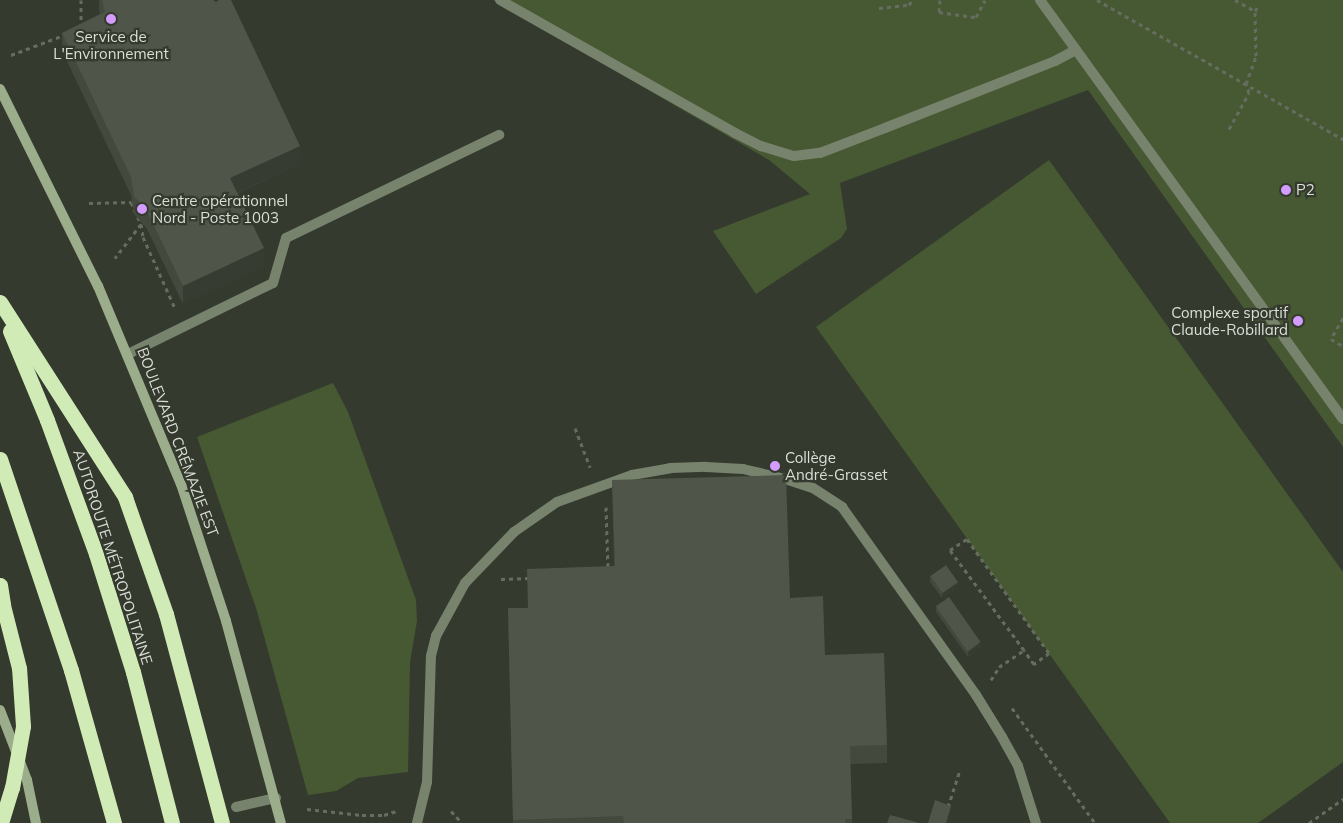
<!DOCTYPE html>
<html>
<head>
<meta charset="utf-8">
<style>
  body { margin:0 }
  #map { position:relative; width:1343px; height:823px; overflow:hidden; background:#343a2e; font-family:Mulish,sans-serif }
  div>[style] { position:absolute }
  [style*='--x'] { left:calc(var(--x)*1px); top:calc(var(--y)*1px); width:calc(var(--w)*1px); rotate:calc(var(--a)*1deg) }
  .green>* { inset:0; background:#475932 }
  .path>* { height:3px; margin-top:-1.5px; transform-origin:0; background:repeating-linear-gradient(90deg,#676c61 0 4px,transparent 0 8px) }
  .lane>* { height:10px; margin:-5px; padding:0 5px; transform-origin:5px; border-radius:5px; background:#78836e }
  .secondary>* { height:10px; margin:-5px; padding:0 5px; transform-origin:5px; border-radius:5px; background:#9cad8b }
  .highway>* { height:15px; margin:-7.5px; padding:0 7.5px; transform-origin:7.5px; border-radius:7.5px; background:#d1ebb6 }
  .highway-bridge>* { height:15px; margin:-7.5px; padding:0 7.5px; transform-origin:7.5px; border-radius:7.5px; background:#d1ebb6 }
  .wall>* { inset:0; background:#44493e }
  .shaded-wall>* { inset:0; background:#373c32 }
  .building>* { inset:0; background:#4f5548; transform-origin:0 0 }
  .dots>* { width:14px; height:14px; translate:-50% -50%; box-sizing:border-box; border:2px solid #343a2e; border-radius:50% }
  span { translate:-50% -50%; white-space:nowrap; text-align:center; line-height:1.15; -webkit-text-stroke:4.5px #343a2e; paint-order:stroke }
  .poi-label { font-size:15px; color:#dbdfd7 }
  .left { translate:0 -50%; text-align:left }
  .right { translate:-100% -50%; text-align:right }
  .street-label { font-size:15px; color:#dbdfd7 }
</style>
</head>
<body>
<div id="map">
  <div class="green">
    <div style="clip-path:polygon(493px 0,1343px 0,1343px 447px,1088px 90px,840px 183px,847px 229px,841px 238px,756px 294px,713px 231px,810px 194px,769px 160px)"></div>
    <div style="clip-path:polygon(1049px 160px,1343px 572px,1343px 762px,1258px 823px,1170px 823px,816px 327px)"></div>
    <div style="clip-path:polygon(333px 383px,348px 412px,416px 600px,417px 621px,410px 662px,408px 772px,358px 778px,336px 791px,308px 795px,257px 611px,197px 437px)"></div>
  </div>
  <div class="path">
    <div style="--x:81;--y:0;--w:26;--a:90"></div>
    <div style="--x:940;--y:0;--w:12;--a:95"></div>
    <div style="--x:939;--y:12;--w:37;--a:8"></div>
    <div style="--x:976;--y:17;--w:19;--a:-62"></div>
    <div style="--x:1097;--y:0;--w:283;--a:29.5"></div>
    <div style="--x:1235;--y:0;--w:23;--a:29"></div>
    <div style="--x:879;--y:8;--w:30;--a:-6"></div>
    <div style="--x:909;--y:5;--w:6;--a:-59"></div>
    <div style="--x:11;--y:55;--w:57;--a:-20.7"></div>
    <div style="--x:1229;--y:129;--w:41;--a:-60.9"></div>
    <div style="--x:1249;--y:93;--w:9;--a:-108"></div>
    <div style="--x:1246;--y:84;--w:30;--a:-70"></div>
    <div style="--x:1256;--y:56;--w:45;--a:-91.3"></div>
    <div style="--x:1255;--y:11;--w:7;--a:-56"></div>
    <div style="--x:89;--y:203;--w:42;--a:-1.4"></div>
    <div style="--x:131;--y:202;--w:24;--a:66"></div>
    <div style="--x:141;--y:224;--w:43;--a:127.4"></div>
    <div style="--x:141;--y:224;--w:13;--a:81"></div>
    <div style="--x:143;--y:237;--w:76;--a:65.8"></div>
    <div style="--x:1343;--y:318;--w:24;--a:120"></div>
    <div style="--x:1331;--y:339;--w:14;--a:30"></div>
    <div style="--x:575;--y:428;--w:42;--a:69"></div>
    <div style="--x:606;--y:507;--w:62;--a:88.2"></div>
    <div style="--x:501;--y:579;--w:29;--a:-2"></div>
    <div style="--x:991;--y:680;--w:15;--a:-58"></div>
    <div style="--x:999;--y:667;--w:30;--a:-34"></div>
    <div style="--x:1024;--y:650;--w:124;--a:-126.5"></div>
    <div style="--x:950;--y:550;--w:20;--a:-33"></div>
    <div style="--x:967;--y:539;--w:140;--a:54.3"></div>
    <div style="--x:1049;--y:653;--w:19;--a:144"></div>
    <div style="--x:1034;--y:664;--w:17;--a:-126"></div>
    <div style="--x:1012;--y:708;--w:142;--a:54.2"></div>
    <div style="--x:948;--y:807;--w:38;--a:-72"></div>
    <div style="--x:307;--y:809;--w:55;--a:6.2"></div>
    <div style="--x:362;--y:815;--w:22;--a:0"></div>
    <div style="--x:384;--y:815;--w:13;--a:-18"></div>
    <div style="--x:451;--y:811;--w:16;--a:47"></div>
    <div style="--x:1309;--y:823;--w:42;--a:-35.2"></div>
  </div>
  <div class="lane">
    <div style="--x:500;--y:0;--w:270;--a:29.5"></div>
    <div style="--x:735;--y:133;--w:29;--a:27"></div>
    <div style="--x:761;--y:146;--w:34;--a:17"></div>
    <div style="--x:794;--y:156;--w:26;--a:-7"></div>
    <div style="--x:820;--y:153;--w:70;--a:-21"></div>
    <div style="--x:885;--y:128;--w:183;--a:-21.5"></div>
    <div style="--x:1055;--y:61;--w:24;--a:-28"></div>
    <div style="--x:1040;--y:0;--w:517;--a:54.13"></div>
    <div style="--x:128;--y:354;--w:161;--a:-26.1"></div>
    <div style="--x:273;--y:283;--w:47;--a:-73.9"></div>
    <div style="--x:286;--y:238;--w:237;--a:-25.8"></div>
    <div style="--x:236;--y:807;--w:41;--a:-12.7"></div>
    <div style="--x:417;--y:823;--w:42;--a:-76.3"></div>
    <div style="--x:427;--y:782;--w:126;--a:-88.2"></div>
    <div style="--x:431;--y:656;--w:21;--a:-76"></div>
    <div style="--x:436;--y:636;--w:60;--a:-61.3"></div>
    <div style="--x:465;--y:583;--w:71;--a:-46.1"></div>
    <div style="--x:514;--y:532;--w:52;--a:-34.9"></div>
    <div style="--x:557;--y:502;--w:80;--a:-19.8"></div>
    <div style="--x:632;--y:475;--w:39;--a:-10"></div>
    <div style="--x:670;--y:468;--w:36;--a:-2"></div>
    <div style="--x:706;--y:467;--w:37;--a:3"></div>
    <div style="--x:743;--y:469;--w:43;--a:13.4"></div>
    <div style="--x:785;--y:479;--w:29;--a:18"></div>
    <div style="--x:813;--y:488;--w:35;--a:33"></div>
    <div style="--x:842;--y:507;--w:231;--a:54.5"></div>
    <div style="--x:976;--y:695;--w:49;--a:58.2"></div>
    <div style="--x:1002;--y:737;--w:33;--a:61"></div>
    <div style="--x:1018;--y:766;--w:60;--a:72.5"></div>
  </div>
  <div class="secondary">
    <div style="--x:0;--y:89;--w:220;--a:63.6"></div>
    <div style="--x:98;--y:286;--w:215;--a:67.3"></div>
    <div style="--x:181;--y:484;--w:144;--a:71.8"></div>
    <div style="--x:226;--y:621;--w:209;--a:74.8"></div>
    <div style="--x:0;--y:710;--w:75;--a:68.9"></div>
    <div style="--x:27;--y:780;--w:44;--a:78.2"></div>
  </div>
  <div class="highway">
    <div style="--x:0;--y:302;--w:232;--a:57.3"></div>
    <div style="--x:125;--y:497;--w:124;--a:70.7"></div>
    <div style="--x:166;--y:614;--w:216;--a:75"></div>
    <div style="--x:10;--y:331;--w:96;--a:67.4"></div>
    <div style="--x:47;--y:420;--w:143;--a:69.9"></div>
    <div style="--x:96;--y:554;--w:124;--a:72.6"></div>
    <div style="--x:133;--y:672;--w:156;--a:75.5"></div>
    <div style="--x:0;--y:459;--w:223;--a:71.4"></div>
    <div style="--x:71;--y:670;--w:159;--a:74.3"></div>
    <div style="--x:0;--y:585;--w:20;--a:81"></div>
  </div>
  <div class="highway-bridge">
    <div style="--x:1;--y:823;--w:37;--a:-73"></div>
    <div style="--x:12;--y:788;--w:63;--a:-79.9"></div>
    <div style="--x:23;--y:726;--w:58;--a:-93.9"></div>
    <div style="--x:19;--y:668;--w:65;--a:-104.3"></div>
  </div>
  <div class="wall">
    <div style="clip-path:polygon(99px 0,213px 0,300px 164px,238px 193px,264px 266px,183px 304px,147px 229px,134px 214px,131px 195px,62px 51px,62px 33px,100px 14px,99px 9px)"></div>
    <div style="clip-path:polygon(612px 480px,790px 598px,825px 655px,887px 745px,887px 763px,850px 764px,852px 823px,513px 823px,508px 608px,528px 608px,614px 566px)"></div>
    <div style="clip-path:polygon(930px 576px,958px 588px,942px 598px,930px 582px)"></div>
    <div style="clip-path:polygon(936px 607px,981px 647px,968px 657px,936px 612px)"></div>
  </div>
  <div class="shaded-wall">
    <div style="clip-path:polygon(300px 146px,300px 164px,230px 196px,230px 178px)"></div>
    <div style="clip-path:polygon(264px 248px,264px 266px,183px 304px,183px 286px)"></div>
    <div style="clip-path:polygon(958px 582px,958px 588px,942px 598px,942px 593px)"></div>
    <div style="clip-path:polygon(981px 642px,981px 647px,968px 657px,968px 652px)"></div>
    <div style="clip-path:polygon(951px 806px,951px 823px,946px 823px)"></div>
  </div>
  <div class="building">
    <div style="clip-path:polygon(102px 0,213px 0,216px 2px,219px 0,231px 0,300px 146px,230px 178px,264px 248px,183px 286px,147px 211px,134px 196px,131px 177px,62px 33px,105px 12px)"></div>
    <div style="clip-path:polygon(786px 475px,790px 598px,823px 596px,825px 655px,884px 653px,887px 745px,850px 746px,852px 819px,845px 819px,845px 823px,624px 823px,623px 816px,513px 820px,508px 608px,528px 608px,527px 569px,615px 566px,612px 480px)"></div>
    <div style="left:946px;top:565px;width:21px;height:19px;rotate:55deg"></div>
    <div style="left:949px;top:597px;width:55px;height:16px;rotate:55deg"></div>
    <div style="clip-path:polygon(935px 800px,951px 806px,946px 823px,928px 823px)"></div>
    <div style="clip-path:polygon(890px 815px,920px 823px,887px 823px)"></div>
  </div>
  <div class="dots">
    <div style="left:111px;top:19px;background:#d39cfd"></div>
    <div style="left:1286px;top:190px;background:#d39cfd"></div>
    <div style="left:142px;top:209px;background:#d39cfd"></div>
    <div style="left:1298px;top:321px;background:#d39cfd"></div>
    <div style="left:775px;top:466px;background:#d39cfd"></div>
  </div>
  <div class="poi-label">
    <span style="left:111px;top:45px">Service de<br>L'Environnement</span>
    <span class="left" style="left:1296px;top:190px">P2</span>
    <span class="left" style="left:152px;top:209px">Centre opérationnel<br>Nord - Poste 1003</span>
    <span class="right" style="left:1288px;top:321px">Complexe sportif<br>Claude-Robillard</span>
    <span class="left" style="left:785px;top:466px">Collège<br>André-Grasset</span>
  </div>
  <div class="street-label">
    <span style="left:178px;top:442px;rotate:69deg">BOULEVARD CRÉMAZIE EST</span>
    <span style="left:113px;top:557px;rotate:72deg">AUTOROUTE MÉTROPOLITAINE</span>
  </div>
</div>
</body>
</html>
